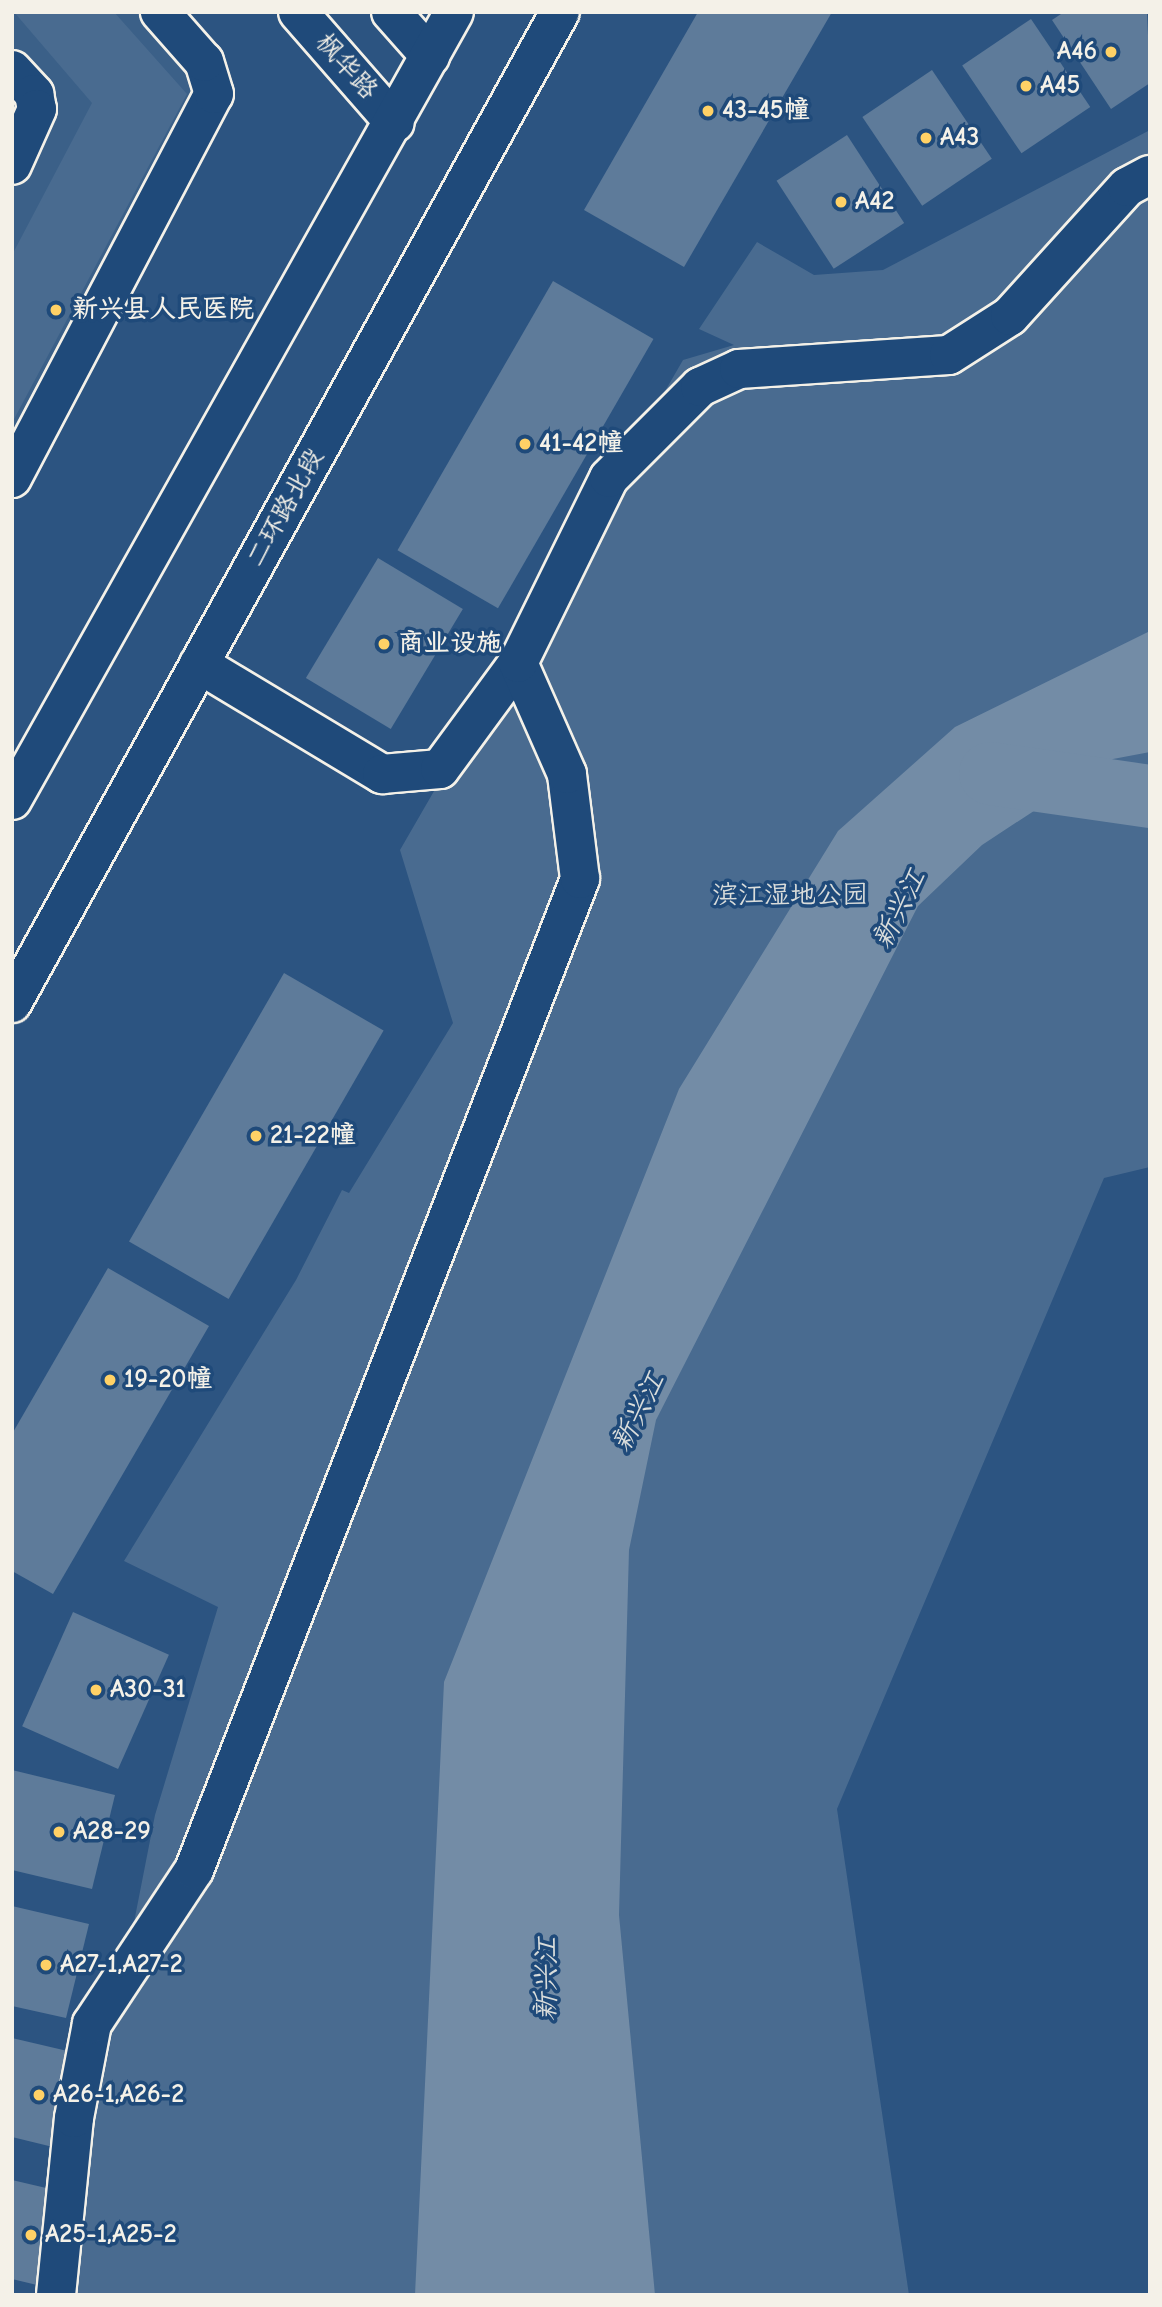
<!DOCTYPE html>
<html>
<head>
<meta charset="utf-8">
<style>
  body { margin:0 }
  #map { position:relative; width:1162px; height:2307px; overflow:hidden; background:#2c5481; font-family:"Comic Neue","LXGW WenKai TC",sans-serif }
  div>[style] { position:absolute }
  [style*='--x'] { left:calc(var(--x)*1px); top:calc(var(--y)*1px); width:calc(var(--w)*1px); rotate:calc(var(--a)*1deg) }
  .built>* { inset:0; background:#3b6088 }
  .green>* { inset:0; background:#496b90 }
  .water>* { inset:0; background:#738ca6 }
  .river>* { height:63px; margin:-31.5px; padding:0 31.5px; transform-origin:31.5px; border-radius:31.5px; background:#738ca6 }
  .building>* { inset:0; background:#5e7b9a; transform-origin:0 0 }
  .roads { filter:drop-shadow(2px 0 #f4f1e8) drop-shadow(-2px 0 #f4f1e8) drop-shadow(0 2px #f4f1e8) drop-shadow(0 -2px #f4f1e8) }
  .minor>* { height:38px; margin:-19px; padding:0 19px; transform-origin:19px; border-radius:19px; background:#1f4a7a }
  .major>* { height:38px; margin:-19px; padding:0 19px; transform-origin:19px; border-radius:19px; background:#1f4a7a }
  .dots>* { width:19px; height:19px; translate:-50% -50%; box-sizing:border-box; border:4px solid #1f4a7a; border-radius:50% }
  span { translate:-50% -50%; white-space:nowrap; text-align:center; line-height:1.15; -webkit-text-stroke:7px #1f4a7a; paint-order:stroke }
  .poi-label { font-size:26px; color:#f4f1e8; font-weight:700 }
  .right { translate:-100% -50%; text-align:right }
  .left { translate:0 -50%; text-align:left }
  .street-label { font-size:26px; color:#f4f1e8 }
  .park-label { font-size:26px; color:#dadddb }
  .water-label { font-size:28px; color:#dadddb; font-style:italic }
  .frame { position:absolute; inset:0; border:14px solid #f4f1e8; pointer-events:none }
</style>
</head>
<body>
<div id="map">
  <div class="built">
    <div style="clip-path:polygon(12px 12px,187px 12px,211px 73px,12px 472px)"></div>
  </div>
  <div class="green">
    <div style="clip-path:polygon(14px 12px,114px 12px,187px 94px,12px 423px,12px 255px,92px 103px)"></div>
    <div style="clip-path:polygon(1150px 130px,1150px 1167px,1104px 1178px,837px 1809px,909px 2295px,61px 2295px,155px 1815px,218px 1607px,124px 1561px,296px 1280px,342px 1190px,349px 1193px,453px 1023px,400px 850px,683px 360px,734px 345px,699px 329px,757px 242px,814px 275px,883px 270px)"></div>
  </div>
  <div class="water">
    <div style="clip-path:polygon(1150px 631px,1150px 752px,1113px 759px,982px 845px,918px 906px,656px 1420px,629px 1550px,619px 1915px,655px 2295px,415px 2295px,444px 1682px,679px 1089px,838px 831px,955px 727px)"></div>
  </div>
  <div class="river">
    <div style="--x:990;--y:773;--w:162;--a:8.2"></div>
  </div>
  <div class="building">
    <div style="clip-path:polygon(698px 12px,832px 12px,684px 267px,584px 210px)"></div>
    <div style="clip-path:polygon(1064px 12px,1147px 12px,1150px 83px,1111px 109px,1052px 20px)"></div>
    <div style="left:1031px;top:19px;width:106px;height:83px;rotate:56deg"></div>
    <div style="left:932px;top:70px;width:107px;height:84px;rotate:56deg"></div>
    <div style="left:847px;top:135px;width:105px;height:84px;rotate:57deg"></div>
    <div style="left:553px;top:281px;width:116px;height:311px;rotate:30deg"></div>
    <div style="left:378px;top:558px;width:99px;height:140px;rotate:31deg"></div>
    <div style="left:284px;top:973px;width:115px;height:310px;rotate:30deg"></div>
    <div style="clip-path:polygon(108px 1268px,209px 1326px,53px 1594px,12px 1571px,12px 1434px)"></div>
    <div style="left:73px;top:1612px;width:105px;height:125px;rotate:24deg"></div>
    <div style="clip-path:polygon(12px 1770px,115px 1795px,92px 1889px,12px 1870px)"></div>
    <div style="clip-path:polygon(12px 1906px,89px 1924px,66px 2018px,12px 2006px)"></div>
    <div style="clip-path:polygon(12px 2038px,76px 2053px,53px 2147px,12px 2137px)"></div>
    <div style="clip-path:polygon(12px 2180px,59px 2191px,37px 2285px,12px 2279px)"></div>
  </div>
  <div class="roads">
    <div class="minor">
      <div style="--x:298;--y:12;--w:147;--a:48.9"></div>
      <div style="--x:391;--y:12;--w:59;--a:48.4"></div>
      <div style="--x:12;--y:70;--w:33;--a:47"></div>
      <div style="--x:34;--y:94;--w:15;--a:79"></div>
      <div style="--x:37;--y:109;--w:61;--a:114.1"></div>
      <div style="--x:12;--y:478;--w:434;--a:-62.3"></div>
      <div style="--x:214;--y:94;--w:34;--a:-107"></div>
      <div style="--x:204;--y:62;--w:67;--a:-131.3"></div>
      <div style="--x:199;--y:664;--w:214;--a:31"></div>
      <div style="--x:382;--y:774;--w:58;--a:-4.9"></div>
      <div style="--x:440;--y:769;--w:132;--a:-53.7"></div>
      <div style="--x:56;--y:2295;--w:178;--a:-84.2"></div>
      <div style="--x:74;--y:2118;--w:96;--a:-79.2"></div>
      <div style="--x:92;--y:2024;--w:185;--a:-56.5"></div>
      <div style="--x:194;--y:1870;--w:1064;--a:-68.72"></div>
      <div style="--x:580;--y:879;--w:106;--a:-97.1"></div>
      <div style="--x:567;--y:774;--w:121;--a:-113.8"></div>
      <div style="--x:518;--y:663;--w:206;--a:-63.8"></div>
      <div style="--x:609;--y:478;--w:129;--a:-45"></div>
      <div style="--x:700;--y:387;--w:43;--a:-24.8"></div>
      <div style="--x:739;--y:369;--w:210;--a:-3.8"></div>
      <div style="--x:949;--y:355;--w:72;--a:-32.6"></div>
      <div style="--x:1010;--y:316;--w:174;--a:-47.8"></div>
      <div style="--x:1127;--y:187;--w:26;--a:-28"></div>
    </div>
    <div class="major">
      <div style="--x:12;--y:800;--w:903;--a:-60.71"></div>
      <div style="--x:12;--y:1003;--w:1132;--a:-61.06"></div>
    </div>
  </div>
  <div class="dots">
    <div style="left:1111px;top:52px;background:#ffd166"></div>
    <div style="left:1026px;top:86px;background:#ffd166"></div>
    <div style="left:708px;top:111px;background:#ffd166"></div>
    <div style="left:926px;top:138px;background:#ffd166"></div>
    <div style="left:841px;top:202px;background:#ffd166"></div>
    <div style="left:56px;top:310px;background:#ffd166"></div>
    <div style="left:525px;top:444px;background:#ffd166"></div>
    <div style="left:384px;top:644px;background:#ffd166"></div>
    <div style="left:256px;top:1136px;background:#ffd166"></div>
    <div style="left:110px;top:1380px;background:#ffd166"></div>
    <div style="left:96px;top:1690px;background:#ffd166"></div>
    <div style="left:59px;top:1832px;background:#ffd166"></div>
    <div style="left:46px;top:1965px;background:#ffd166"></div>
    <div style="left:39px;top:2095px;background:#ffd166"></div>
    <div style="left:31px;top:2235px;background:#ffd166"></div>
  </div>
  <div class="poi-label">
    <span class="right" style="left:1097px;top:52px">A46</span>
    <span class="left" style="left:1040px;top:86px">A45</span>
    <span class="left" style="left:722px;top:111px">43-45幢</span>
    <span class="left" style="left:940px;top:138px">A43</span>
    <span class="left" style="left:855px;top:202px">A42</span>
    <span class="left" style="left:72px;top:310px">新兴县人民医院</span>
    <span class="left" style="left:539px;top:444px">41-42幢</span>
    <span class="left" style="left:398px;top:644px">商业设施</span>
    <span class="left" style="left:270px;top:1136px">21-22幢</span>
    <span class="left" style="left:124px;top:1380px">19-20幢</span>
    <span class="left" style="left:110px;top:1690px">A30-31</span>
    <span class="left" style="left:73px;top:1832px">A28-29</span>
    <span class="left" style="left:60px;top:1965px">A27-1,A27-2</span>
    <span class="left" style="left:53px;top:2095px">A26-1,A26-2</span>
    <span class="left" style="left:45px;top:2235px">A25-1,A25-2</span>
  </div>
  <div class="street-label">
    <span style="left:346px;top:67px;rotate:48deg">枫华路</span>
    <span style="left:286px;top:508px;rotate:-61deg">二环路北段</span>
  </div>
  <div class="park-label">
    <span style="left:790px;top:896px">滨江湿地公园</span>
  </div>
  <div class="water-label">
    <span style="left:899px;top:909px;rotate:-63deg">新兴江</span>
    <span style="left:638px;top:1412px;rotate:-63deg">新兴江</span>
    <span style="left:546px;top:1979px;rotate:-89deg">新兴江</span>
  </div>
  <div class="frame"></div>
</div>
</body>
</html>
